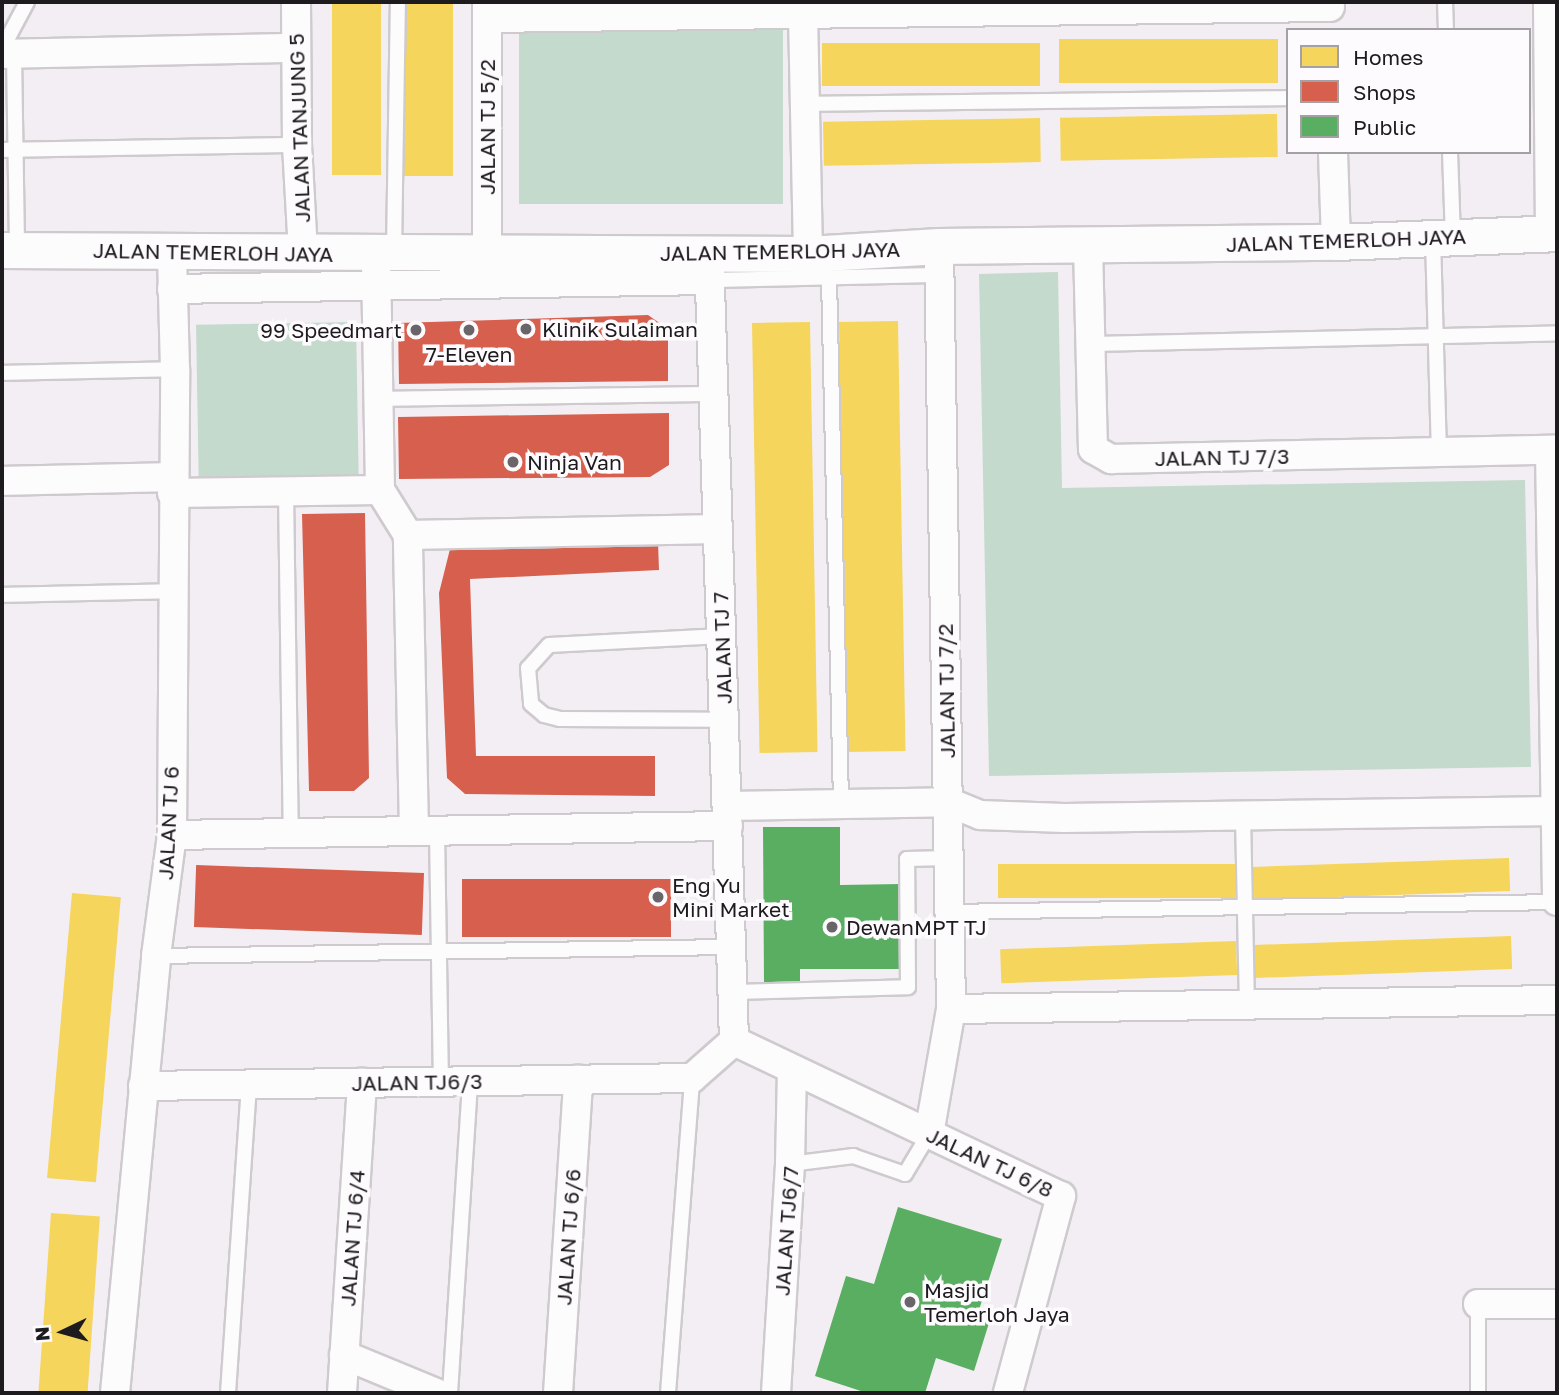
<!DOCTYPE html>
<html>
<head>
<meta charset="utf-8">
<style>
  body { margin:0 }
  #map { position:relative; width:1559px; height:1395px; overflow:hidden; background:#f3eef3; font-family:"Golos Text",sans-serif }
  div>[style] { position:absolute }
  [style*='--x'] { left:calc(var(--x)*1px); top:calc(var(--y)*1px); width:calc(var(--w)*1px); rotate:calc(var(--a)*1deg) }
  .green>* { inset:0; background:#c4dacc; transform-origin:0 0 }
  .homes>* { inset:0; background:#f6d55c; transform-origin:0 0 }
  .shops>* { inset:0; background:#d6604d; transform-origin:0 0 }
  .public>* { inset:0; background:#5aae61 }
  .roads { filter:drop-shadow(2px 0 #cecace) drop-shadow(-2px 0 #cecace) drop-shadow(0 2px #cecace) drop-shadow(0 -2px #cecace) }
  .service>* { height:14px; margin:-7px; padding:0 7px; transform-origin:7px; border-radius:7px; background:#fdfcfd }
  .minor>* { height:28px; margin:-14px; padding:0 14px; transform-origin:14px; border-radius:14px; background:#fdfcfd }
  .tertiary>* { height:35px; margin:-17.5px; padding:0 17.5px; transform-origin:17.5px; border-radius:17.5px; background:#fdfcfd }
  .dots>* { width:19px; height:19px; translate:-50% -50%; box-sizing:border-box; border:4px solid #fefbff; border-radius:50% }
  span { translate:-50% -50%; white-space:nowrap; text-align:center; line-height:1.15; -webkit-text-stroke:7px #fefbff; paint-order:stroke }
  .street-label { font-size:21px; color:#1e1b1e }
  .poi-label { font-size:21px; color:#1e1b1e }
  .left { translate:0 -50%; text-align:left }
  .right { translate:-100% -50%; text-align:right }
  .frame { position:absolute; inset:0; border:4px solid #1e1b1e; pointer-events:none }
  .legend { position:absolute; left:1286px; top:28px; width:245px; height:126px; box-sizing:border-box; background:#fefbff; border:2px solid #a4a1a5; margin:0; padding:9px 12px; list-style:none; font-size:21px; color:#1e1b1e }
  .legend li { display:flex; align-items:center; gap:14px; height:35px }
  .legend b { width:35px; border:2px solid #a4a1a5 }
  .north { position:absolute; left:28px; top:1297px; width:70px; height:70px; -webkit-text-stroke:5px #fefbff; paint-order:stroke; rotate:265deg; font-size:19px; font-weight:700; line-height:28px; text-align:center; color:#1e1b1e }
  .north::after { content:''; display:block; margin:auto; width:24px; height:32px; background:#1e1b1e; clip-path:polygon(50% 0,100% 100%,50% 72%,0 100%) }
</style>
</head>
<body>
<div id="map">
  <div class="green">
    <div style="left:783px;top:30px;width:174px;height:264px;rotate:90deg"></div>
    <div style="clip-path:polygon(1058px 272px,1062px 488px,1525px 480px,1531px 767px,989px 776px,979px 274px)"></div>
    <div style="left:356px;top:322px;width:153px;height:160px;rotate:89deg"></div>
  </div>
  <div class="homes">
    <div style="left:332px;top:2px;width:49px;height:173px"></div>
    <div style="left:404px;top:2px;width:49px;height:174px"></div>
    <div style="left:1278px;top:39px;width:44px;height:219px;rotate:90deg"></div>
    <div style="left:1040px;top:43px;width:43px;height:218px;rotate:90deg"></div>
    <div style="left:1277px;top:114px;width:43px;height:217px;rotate:89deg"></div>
    <div style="left:1040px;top:118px;width:44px;height:217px;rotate:89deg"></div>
    <div style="left:898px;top:321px;width:430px;height:59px;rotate:89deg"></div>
    <div style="left:810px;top:322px;width:430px;height:58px;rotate:89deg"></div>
    <div style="left:1509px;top:858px;width:33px;height:257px;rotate:88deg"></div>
    <div style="left:1235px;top:864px;width:34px;height:237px;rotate:90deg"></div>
    <div style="left:72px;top:893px;width:49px;height:286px;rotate:5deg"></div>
    <div style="left:1511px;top:936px;width:33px;height:258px;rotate:88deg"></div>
    <div style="left:1236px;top:941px;width:34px;height:236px;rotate:88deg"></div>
    <div style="left:51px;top:1213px;width:49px;height:180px;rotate:4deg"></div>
  </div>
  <div class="shops">
    <div style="clip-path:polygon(648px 315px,668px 329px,668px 381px,399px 384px,398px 323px)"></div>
    <div style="clip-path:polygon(669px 413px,669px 465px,650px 477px,399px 479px,398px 417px)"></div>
    <div style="clip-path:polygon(365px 513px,369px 778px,354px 791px,309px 791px,302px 514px)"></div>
    <div style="clip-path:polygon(658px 542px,659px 570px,470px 579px,476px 756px,655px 756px,655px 796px,465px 794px,447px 778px,439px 593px,450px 549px)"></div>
    <div style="left:424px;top:873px;width:62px;height:228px;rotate:92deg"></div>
    <div style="left:671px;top:879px;width:58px;height:209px;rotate:90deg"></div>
  </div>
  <div class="public">
    <div style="clip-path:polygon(763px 827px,840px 827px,840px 885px,901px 884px,901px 969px,800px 969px,800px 986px,764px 986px)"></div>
    <div style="clip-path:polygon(898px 1207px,1002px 1239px,976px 1319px,989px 1323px,974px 1371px,936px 1358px,925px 1393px,867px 1393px,815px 1376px,846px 1276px,874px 1284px)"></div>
  </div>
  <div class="roads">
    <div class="service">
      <div style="--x:1445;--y:2;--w:28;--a:88"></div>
      <div style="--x:2;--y:49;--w:53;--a:-62"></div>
      <div style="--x:14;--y:54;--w:195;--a:89.1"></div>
      <div style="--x:804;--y:104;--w:484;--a:-0.7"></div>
      <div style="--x:2;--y:150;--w:295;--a:-1"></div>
      <div style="--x:1450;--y:152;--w:84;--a:88"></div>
      <div style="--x:1433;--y:239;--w:213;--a:88.4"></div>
      <div style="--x:394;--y:251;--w:249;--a:-89.1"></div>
      <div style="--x:829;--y:277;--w:526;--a:88.69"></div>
      <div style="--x:711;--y:280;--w:227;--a:-1.3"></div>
      <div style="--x:1089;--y:344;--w:468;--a:-1.3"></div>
      <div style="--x:2;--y:373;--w:173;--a:-1.3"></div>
      <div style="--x:379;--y:399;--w:335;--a:-0.9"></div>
      <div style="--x:286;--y:491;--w:342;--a:89.2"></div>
      <div style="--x:2;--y:595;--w:172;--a:-1.3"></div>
      <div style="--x:722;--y:636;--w:173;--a:177"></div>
      <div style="--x:549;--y:645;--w:31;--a:132"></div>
      <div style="--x:528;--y:668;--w:36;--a:85"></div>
      <div style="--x:531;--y:704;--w:17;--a:40"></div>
      <div style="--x:544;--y:715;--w:16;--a:14"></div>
      <div style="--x:560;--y:719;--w:164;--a:0.3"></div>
      <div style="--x:1243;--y:816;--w:189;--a:88.8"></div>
      <div style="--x:437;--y:831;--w:251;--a:89.1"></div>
      <div style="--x:949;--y:912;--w:608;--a:-0.94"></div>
      <div style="--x:156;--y:956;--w:575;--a:-0.9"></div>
      <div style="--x:733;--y:992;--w:175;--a:-1.6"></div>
      <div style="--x:908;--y:987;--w:128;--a:-90.4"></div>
      <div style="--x:907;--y:859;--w:41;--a:-1.4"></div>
      <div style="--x:790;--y:1164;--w:64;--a:-7.2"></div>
      <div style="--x:853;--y:1156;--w:55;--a:19.1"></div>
      <div style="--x:905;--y:1174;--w:47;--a:-59"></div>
      <div style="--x:1478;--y:1304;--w:89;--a:90"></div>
      <div style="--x:228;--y:1393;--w:309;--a:-86.1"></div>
      <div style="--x:450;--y:1393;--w:312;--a:-86.3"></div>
      <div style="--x:668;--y:1393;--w:316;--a:-85.6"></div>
    </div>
    <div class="minor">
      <div style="--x:296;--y:2;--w:143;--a:89.6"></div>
      <div style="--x:297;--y:145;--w:109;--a:86.8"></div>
      <div style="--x:1548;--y:2;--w:232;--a:89.5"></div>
      <div style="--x:803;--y:14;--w:240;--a:88.8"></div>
      <div style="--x:487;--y:18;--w:843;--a:-0.75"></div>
      <div style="--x:2;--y:54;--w:294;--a:-1.2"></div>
      <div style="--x:1333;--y:152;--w:90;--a:88.1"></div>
      <div style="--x:1088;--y:246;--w:203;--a:88.6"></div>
      <div style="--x:1093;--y:449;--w:21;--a:29"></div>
      <div style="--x:1111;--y:459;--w:446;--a:-1.2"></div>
      <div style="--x:487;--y:252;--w:250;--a:-90"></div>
      <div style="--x:709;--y:254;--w:787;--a:88.18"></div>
      <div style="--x:172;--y:289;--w:539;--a:-0.96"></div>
      <div style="--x:1550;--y:450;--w:451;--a:89.1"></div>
      <div style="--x:2;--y:481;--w:170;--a:-1.3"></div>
      <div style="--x:380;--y:490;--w:53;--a:58.1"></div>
      <div style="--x:172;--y:493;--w:208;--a:-0.8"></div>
      <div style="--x:380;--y:490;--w:223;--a:-91"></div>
      <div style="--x:728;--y:806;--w:220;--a:-1"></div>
      <div style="--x:948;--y:802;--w:35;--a:22"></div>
      <div style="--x:980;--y:815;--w:84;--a:2"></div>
      <div style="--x:1064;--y:818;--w:493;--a:-0.8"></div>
      <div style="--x:414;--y:831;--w:296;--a:-91.2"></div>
      <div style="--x:408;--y:535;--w:310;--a:-1.1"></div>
      <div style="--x:172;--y:835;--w:556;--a:-0.93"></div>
      <div style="--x:951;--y:1009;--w:606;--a:-0.85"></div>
      <div style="--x:734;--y:1041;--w:362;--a:25.4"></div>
      <div style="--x:1061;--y:1196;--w:204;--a:105.1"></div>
      <div style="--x:143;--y:1086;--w:549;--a:-0.83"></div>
      <div style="--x:692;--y:1078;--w:56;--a:-41.4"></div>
      <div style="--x:929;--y:1134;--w:127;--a:-80"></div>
      <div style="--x:951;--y:1009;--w:763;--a:-90.9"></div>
      <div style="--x:1478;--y:1304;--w:79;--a:0"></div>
      <div style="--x:344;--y:1355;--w:100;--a:22.4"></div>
      <div style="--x:115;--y:1393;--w:439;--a:-84.6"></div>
      <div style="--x:156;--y:956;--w:122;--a:-82.5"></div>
      <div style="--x:172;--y:835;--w:466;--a:-89.6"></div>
      <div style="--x:175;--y:369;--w:118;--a:-91.5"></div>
      <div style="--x:342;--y:1393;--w:311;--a:-86.3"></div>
      <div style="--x:558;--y:1393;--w:314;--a:-86.3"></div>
      <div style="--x:776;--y:1393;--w:229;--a:-86.5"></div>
      <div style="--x:790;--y:1164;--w:95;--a:-88.8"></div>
    </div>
    <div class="tertiary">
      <div style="--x:2;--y:250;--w:806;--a:0.28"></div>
      <div style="--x:808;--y:254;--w:131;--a:-3.5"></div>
      <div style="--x:939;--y:246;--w:397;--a:-0.6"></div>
      <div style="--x:1336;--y:242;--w:221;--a:-2.3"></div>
    </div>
  </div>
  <div class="dots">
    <div style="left:526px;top:329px;background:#696569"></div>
    <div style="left:416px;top:330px;background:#696569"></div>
    <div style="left:469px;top:330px;background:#696569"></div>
    <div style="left:513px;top:462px;background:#696569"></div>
    <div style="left:658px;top:897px;background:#696569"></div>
    <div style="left:832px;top:927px;background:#696569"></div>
    <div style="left:910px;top:1302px;background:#696569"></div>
  </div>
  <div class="street-label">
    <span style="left:487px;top:127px;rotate:-90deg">JALAN TJ 5/2</span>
    <span style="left:299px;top:128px;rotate:-92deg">JALAN TANJUNG 5</span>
    <span style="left:1346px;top:240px;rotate:-2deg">JALAN TEMERLOH JAYA</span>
    <span style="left:780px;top:251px;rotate:-1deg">JALAN TEMERLOH JAYA</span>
    <span style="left:213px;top:252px;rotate:1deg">JALAN TEMERLOH JAYA</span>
    <span style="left:1222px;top:457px;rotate:-1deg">JALAN TJ 7/3</span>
    <span style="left:722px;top:648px;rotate:-92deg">JALAN TJ 7</span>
    <span style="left:946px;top:691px;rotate:-91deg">JALAN TJ 7/2</span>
    <span style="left:168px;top:823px;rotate:-87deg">JALAN TJ 6</span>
    <span style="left:417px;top:1082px;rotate:-1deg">JALAN TJ6/3</span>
    <span style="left:990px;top:1162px;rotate:25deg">JALAN TJ 6/8</span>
    <span style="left:786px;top:1231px;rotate:-86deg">JALAN TJ6/7</span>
    <span style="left:568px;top:1237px;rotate:-86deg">JALAN TJ 6/6</span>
    <span style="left:352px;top:1238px;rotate:-86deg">JALAN TJ 6/4</span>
  </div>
  <div class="poi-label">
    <span class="left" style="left:542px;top:329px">Klinik Sulaiman</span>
    <span class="right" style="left:402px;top:330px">99 Speedmart</span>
    <span style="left:469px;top:354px">7-Eleven</span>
    <span class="left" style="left:527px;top:462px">Ninja Van</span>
    <span class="left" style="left:672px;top:897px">Eng Yu<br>Mini Market</span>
    <span class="left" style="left:846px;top:927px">DewanMPT TJ</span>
    <span class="left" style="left:924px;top:1302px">Masjid<br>Temerloh Jaya</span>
  </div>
  <div class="frame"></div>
  <ul class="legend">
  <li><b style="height:19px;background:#f6d55c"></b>Homes</li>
  <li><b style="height:19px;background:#d6604d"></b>Shops</li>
  <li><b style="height:19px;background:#5aae61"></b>Public</li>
  </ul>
  <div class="north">N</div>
</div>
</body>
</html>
